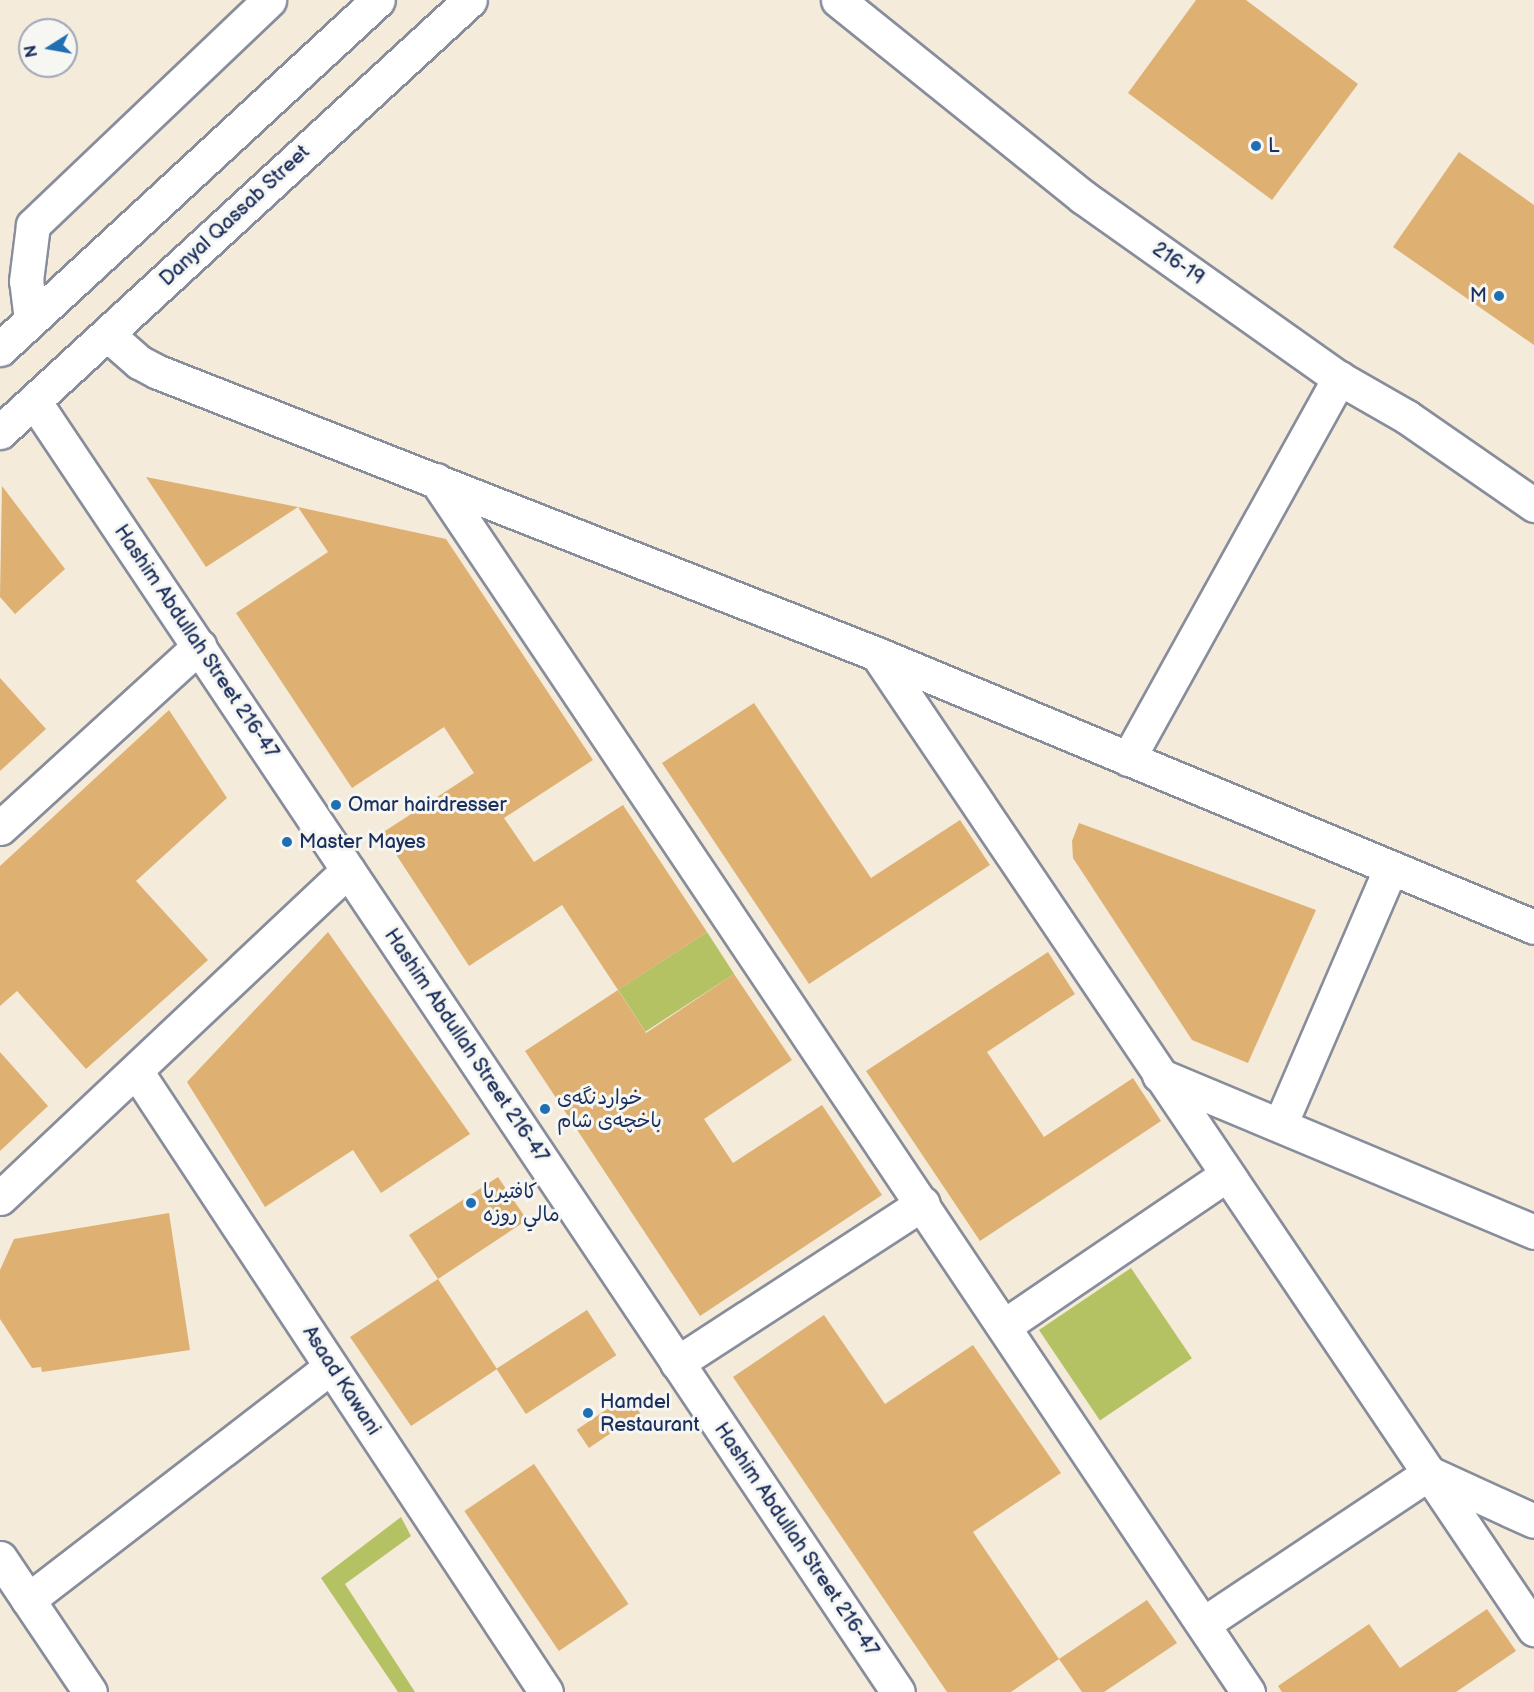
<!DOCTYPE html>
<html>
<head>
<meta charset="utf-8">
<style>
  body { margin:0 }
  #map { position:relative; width:1534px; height:1692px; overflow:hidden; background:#f4ebdb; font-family:"Balsamiq Sans","Playpen Sans Arabic",sans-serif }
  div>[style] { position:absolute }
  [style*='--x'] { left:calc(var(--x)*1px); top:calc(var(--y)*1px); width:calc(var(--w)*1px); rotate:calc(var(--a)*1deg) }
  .green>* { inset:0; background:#b5c264; transform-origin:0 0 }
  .building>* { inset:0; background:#deb172; transform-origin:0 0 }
  .roads { filter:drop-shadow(2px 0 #888d9c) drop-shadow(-2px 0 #888d9c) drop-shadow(0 2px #888d9c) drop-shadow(0 -2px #888d9c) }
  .minor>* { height:33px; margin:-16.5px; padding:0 16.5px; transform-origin:16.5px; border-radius:16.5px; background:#fff }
  .dots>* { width:16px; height:16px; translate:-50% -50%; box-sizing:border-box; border:3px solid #f6f6f2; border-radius:50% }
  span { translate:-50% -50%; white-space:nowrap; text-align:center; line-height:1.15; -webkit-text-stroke:6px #f6f6f2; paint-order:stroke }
  .poi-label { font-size:20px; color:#1b2f5e }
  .left { translate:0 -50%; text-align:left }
  .right { translate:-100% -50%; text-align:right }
  .street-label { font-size:20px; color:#1b2f5e }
  .north { position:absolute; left:18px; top:18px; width:60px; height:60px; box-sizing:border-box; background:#f6f6f2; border:2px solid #9ea6b7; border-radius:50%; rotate:259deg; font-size:16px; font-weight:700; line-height:24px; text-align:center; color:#1b2f5e }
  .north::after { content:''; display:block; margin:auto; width:21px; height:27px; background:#1f6fb2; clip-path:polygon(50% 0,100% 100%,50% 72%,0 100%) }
</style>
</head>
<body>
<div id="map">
  <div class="green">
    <div style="left:707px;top:932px;width:50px;height:106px;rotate:57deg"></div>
    <div style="left:1131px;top:1268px;width:109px;height:111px;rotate:56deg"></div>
    <div style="clip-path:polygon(401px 1517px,411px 1536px,345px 1584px,415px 1692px,398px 1692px,321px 1578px)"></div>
  </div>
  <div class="building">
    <div style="clip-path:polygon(1196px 0,1246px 0,1358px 84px,1272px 200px,1128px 93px)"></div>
    <div style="clip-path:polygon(1459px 152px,1534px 205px,1534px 345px,1393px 247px)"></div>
    <div style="clip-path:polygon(146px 477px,298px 507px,206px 567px)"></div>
    <div style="clip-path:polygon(2px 486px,65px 569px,15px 614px,0 597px)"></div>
    <div style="clip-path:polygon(298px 507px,446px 539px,593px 760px,504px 818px,534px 862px,623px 805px,707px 932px,618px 990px,562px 905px,469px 966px,382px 833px,474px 773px,444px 727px,352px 788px,236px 613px,328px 552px)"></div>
    <div style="clip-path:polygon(0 678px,46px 729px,0 771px)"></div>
    <div style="clip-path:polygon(754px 703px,871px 878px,960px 820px,990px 865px,809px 984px,662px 763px)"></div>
    <div style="clip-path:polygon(169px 710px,227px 798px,136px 881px,208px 960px,86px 1069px,17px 991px,0 1006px,0 866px)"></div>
    <div style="clip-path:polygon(1079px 823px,1316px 910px,1248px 1063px,1192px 1040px,1073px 858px,1072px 841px)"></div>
    <div style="clip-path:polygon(328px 932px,470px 1134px,381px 1193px,353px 1150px,265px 1207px,187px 1082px)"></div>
    <div style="clip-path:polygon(1048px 952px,1075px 994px,987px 1052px,1044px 1137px,1133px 1078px,1161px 1121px,980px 1241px,866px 1071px)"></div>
    <div style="clip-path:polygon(734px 974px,792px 1060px,704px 1119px,733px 1163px,822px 1105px,882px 1195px,700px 1316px,525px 1051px,618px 990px,646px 1033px)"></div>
    <div style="clip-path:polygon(0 1052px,48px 1106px,0 1151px)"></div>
    <div style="clip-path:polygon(498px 1177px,527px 1220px,438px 1279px,497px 1369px,411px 1426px,350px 1337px,438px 1279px,409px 1235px)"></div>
    <div style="clip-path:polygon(169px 1213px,190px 1350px,42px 1372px,41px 1367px,32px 1368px,0 1319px,0 1270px,14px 1239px)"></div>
    <div style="left:587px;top:1310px;width:54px;height:108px;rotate:57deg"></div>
    <div style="clip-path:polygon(824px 1315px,885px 1404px,973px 1345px,1061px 1473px,973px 1532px,1059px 1659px,1011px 1692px,947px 1692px,733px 1377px)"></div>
    <div style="left:628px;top:1395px;width:22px;height:62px;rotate:56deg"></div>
    <div style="left:534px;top:1464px;width:169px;height:84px;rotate:56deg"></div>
    <div style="clip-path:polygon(1147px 1600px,1177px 1643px,1104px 1692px,1082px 1692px,1059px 1659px)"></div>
    <div style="clip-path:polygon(1487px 1609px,1516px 1651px,1456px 1692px,1282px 1692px,1278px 1686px,1369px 1624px,1400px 1668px)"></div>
  </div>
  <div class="roads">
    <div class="minor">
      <div style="--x:838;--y:0;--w:314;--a:38.8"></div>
      <div style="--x:1083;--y:197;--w:314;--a:35.3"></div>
      <div style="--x:1339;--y:378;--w:78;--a:29.8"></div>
      <div style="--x:1407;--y:417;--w:155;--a:34.7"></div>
      <div style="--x:31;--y:320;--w:39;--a:-97"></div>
      <div style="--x:26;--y:281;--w:56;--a:-82.9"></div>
      <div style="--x:33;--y:225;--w:326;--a:-43.6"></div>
      <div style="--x:107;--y:334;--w:43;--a:41.2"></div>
      <div style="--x:139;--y:362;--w:21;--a:28"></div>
      <div style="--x:158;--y:372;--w:772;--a:21.42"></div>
      <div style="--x:877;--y:654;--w:711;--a:22.56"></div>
      <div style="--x:0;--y:349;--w:514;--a:-42.72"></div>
      <div style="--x:34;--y:401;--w:1553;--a:56.21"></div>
      <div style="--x:0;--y:432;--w:638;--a:-42.59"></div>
      <div style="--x:436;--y:480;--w:1459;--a:56.18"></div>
      <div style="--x:877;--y:654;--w:1176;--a:56.03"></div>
      <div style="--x:1128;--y:759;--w:436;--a:-61"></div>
      <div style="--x:0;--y:828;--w:270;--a:-42.4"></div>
      <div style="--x:136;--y:1071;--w:744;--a:56.57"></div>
      <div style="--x:1159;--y:1075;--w:407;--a:22.7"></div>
      <div style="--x:1280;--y:1125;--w:279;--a:-66.7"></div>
      <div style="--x:0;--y:1198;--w:478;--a:-43.3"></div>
      <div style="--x:1004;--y:1326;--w:268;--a:-34.2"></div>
      <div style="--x:677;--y:1363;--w:293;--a:-33"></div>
      <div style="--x:0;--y:1558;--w:161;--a:56.1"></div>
      <div style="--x:28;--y:1600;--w:382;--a:-37.6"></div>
      <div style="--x:1203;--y:1624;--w:272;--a:-33.7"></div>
      <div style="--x:1429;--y:1473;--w:115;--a:24.6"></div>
    </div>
  </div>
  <div class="dots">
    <div style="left:1256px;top:146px;background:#1f6fb2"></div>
    <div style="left:1499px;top:296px;background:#1f6fb2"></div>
    <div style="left:336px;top:805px;background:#1f6fb2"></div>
    <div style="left:287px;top:842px;background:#1f6fb2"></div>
    <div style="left:545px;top:1109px;background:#1f6fb2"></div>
    <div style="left:471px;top:1203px;background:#1f6fb2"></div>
    <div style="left:588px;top:1413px;background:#1f6fb2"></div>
  </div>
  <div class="poi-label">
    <span class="left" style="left:1268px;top:146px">L</span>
    <span class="right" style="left:1487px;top:296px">M</span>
    <span class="left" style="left:348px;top:805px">Omar hairdresser</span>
    <span class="left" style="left:299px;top:842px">Master Mayes</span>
    <span class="left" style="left:557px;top:1110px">خواردنگەی<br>باخچەی شام</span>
    <span class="left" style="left:483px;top:1204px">كافتيريا<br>مالي روزه</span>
    <span class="left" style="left:600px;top:1414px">Hamdel<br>Restaurant</span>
  </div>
  <div class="street-label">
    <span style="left:235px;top:216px;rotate:-43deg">Danyal Qassab Street</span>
    <span style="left:1178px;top:264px;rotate:35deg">216-19</span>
    <span style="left:196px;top:642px;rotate:56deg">Hashim Abdullah Street 216-47</span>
    <span style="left:466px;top:1046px;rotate:56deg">Hashim Abdullah Street 216-47</span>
    <span style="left:341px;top:1381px;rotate:57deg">Asaad Kawani</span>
    <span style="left:796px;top:1540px;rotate:56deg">Hashim Abdullah Street 216-47</span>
  </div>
  <div class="north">N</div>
</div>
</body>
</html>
